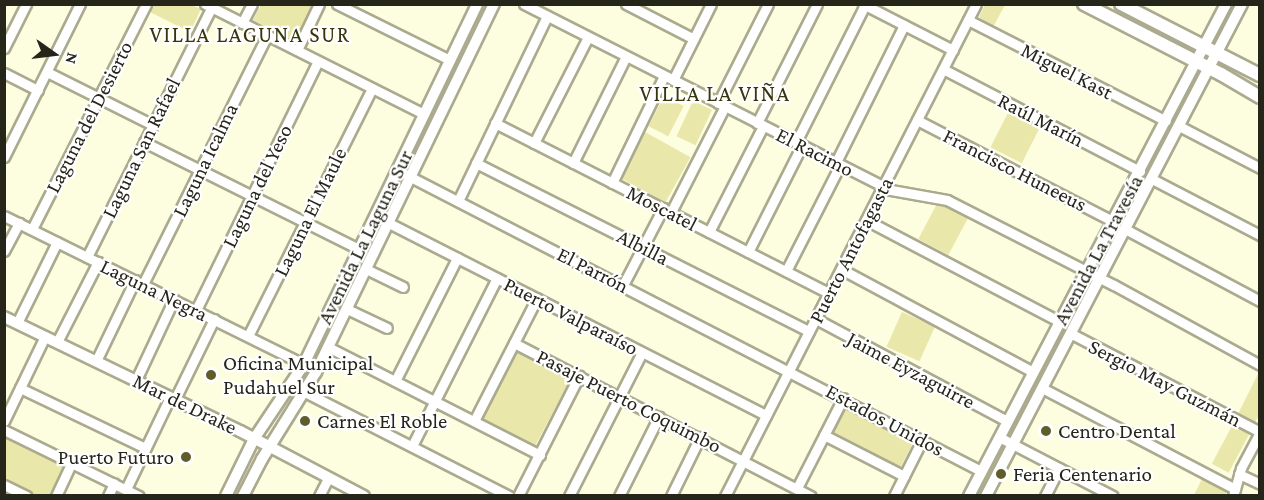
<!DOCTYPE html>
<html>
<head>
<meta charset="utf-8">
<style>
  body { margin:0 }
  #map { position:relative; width:1264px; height:500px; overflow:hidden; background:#fdfde0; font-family:"Crimson Pro",serif }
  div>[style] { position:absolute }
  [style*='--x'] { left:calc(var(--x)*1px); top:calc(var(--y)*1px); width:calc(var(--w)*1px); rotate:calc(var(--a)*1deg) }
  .green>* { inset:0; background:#e9e7a9; transform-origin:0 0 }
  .roads { filter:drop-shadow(2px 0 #abaa8f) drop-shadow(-2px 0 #abaa8f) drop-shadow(0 2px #abaa8f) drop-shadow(0 -2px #abaa8f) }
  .minor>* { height:9px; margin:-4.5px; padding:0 4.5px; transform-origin:4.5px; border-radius:4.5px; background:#fff }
  .tertiary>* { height:10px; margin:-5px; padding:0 5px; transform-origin:5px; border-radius:5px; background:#fff }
  .secondary>* { height:12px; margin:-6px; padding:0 6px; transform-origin:6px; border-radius:6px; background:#fff }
  .dots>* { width:16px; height:16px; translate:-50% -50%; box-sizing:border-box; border:3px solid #fff; border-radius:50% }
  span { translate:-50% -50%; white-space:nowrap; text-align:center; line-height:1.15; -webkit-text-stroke:4.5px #fff; paint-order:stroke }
  .street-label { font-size:21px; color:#25251a }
  .poi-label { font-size:21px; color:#25251a }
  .left { translate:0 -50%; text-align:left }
  .right { translate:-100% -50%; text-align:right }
  .neighbourhood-label { font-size:22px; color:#37350a; letter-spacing:1.5px }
  .frame { position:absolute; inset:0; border:6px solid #25251a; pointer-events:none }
  .north { position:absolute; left:24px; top:24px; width:60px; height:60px; -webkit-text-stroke:4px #fff; paint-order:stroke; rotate:104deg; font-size:16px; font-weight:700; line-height:24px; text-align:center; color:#25251a }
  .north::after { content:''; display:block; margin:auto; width:21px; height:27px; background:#25251a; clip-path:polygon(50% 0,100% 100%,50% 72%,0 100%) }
</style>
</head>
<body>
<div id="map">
  <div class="green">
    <div style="clip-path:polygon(153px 5px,191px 5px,201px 9px,190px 32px,150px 12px)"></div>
    <div style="clip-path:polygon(261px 5px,314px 5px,295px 41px,253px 20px)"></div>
    <div style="clip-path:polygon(985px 5px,1005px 5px,993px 27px,979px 17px)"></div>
    <div style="left:664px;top:96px;width:22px;height:34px;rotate:27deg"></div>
    <div style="left:693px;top:101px;width:21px;height:39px;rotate:25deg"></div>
    <div style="left:1010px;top:109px;width:35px;height:43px;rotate:27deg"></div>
    <div style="left:645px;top:132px;width:52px;height:52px;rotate:29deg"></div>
    <div style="left:938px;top:202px;width:34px;height:42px;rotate:28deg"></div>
    <div style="left:902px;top:312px;width:36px;height:38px;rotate:24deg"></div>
    <div style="left:517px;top:352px;width:60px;height:76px;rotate:28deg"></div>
    <div style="clip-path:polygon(1258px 374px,1259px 414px,1255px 423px,1238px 414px)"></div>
    <div style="left:842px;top:406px;width:80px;height:32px;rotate:27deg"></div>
    <div style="left:1233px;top:424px;width:19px;height:45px;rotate:28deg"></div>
    <div style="clip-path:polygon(4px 433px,65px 463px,67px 466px,53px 495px,33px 495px,5px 481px)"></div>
    <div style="clip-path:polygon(1202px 479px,1226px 492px,1225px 495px,1194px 495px)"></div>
  </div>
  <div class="roads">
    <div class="minor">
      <div style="--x:205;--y:4;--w:245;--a:26.7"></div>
      <div style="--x:337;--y:4;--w:126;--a:26.4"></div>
      <div style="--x:524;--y:4;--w:411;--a:26.9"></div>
      <div style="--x:891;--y:190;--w:57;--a:10.1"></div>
      <div style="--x:947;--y:200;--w:187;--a:27"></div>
      <div style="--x:1114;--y:285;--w:166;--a:28.7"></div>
      <div style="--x:626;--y:4;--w:76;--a:27.2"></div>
      <div style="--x:863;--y:4;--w:101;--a:27.1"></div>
      <div style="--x:968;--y:20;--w:222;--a:27"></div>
      <div style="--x:242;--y:23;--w:21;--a:-62"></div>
      <div style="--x:4;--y:48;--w:49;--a:-63.4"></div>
      <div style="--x:297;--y:50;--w:51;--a:-64.4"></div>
      <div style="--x:943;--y:69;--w:222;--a:27.4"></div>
      <div style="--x:47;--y:72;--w:119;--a:26.6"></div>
      <div style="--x:4;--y:73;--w:38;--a:27"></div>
      <div style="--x:673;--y:80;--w:85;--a:-63.4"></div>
      <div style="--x:718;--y:103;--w:111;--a:-63.2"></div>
      <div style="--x:917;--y:120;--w:220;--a:27.3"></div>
      <div style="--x:495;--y:123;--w:375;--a:27"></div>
      <div style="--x:757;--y:123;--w:133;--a:-63.2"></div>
      <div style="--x:1179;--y:126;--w:91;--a:27.4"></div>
      <div style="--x:144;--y:142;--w:240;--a:26.5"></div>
      <div style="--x:796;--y:142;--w:153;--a:-63.3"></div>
      <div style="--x:534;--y:143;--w:119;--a:-63"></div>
      <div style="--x:4;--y:157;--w:171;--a:-63.6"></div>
      <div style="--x:836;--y:162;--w:153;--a:-63.6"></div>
      <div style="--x:476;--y:163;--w:373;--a:26.8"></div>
      <div style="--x:573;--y:163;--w:119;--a:-63.6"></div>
      <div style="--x:397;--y:170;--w:657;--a:27.27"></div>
      <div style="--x:1152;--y:179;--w:122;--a:27.4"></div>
      <div style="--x:612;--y:183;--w:119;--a:-64.1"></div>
      <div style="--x:458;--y:201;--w:205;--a:-64.3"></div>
      <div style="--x:671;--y:212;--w:119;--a:-63"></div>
      <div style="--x:4;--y:216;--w:335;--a:26.3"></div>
      <div style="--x:375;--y:216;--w:439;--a:27"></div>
      <div style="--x:866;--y:220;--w:219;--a:27.7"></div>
      <div style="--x:32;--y:229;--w:252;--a:-63.1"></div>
      <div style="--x:1125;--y:229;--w:153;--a:28.1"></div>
      <div style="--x:709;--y:232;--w:119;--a:-63"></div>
      <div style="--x:4;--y:251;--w:32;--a:-62"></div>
      <div style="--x:748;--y:252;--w:120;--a:-63.2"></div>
      <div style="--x:87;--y:257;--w:278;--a:-63.5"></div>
      <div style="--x:366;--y:269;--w:41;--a:25.9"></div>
      <div style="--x:841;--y:269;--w:218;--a:28.2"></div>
      <div style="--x:786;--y:271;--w:119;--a:-63"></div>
      <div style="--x:143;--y:284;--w:278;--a:-63.5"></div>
      <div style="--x:623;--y:285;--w:87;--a:-62.5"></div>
      <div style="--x:347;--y:309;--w:44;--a:25.4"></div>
      <div style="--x:196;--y:310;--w:277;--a:-63.9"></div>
      <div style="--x:816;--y:319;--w:217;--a:28.1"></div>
      <div style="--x:17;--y:323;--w:90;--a:-63.7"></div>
      <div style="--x:1070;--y:333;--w:214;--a:27.5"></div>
      <div style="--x:248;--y:336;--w:277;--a:-63.4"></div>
      <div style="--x:57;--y:342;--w:90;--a:-62.9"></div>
      <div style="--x:514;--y:343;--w:334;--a:27.3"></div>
      <div style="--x:328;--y:347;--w:238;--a:27"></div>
      <div style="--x:96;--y:361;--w:90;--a:-64.3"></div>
      <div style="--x:136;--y:380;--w:89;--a:-64.9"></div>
      <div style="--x:395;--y:381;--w:138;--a:-63.2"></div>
      <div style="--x:291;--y:385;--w:245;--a:27"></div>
      <div style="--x:20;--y:388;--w:139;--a:25.6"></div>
      <div style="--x:1042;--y:388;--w:218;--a:27.6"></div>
      <div style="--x:175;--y:399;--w:89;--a:-64"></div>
      <div style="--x:4;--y:421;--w:94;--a:-64.2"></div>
      <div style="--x:474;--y:421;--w:138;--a:-62.9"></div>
      <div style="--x:4;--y:430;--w:150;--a:26.1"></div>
      <div style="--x:824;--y:435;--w:90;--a:27.1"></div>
      <div style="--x:999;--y:437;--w:128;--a:27.4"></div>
      <div style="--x:412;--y:446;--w:188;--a:-63.2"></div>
      <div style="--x:1239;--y:474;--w:23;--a:25"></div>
      <div style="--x:4;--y:485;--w:25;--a:26"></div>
      <div style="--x:797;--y:488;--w:101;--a:-62.9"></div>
      <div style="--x:126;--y:489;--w:102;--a:-64.4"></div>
      <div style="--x:56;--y:496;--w:38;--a:-65"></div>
      <div style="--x:108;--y:496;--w:14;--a:-65"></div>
      <div style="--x:319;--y:496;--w:20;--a:-63"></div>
      <div style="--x:518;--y:496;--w:135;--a:-63.1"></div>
      <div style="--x:569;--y:496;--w:161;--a:-63.1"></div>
      <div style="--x:619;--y:496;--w:89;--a:-63.4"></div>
      <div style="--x:671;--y:496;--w:66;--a:-63.8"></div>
      <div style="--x:725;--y:496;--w:552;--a:-62.97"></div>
      <div style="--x:894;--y:496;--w:63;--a:-63.4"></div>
      <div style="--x:1045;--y:496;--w:31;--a:-63"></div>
      <div style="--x:1233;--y:496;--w:29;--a:-74"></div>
      <div style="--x:1241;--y:468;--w:40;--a:-62"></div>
    </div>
    <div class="tertiary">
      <div style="--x:4;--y:317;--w:262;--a:25.8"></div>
      <div style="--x:240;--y:431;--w:140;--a:27.7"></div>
      <div style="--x:226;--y:496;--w:64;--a:-63.8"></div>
      <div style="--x:254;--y:439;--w:90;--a:-56.3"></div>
      <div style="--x:304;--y:364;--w:399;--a:-64.3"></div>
      <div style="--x:243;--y:496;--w:42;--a:-62.8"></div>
      <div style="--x:262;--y:459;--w:102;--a:-58.2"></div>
      <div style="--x:316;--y:372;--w:409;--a:-64.2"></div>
      <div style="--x:969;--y:496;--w:555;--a:-62.42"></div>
      <div style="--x:986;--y:496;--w:555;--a:-62.51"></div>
    </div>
    <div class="secondary">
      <div style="--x:1084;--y:4;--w:154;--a:27.1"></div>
      <div style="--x:1221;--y:74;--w:45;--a:30.5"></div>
      <div style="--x:1121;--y:4;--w:156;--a:27.1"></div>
    </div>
  </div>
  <div class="dots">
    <div style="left:211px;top:375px;background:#5f5d2a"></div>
    <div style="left:305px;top:421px;background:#5f5d2a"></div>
    <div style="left:1046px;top:431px;background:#5f5d2a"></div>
    <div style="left:186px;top:457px;background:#5f5d2a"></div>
    <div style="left:1001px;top:474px;background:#5f5d2a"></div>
  </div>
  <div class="street-label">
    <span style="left:1067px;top:71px;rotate:27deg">Miguel Kast</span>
    <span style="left:89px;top:117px;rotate:-63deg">Laguna del Desierto</span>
    <span style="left:1041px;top:120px;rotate:27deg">Raúl Marín</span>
    <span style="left:141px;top:148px;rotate:-64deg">Laguna San Rafael</span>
    <span style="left:815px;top:152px;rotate:27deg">El Racimo</span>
    <span style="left:205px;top:160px;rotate:-64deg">Laguna Icalma</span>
    <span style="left:1015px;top:170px;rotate:27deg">Francisco Huneeus</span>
    <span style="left:257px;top:186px;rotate:-64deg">Laguna del Yeso</span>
    <span style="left:662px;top:208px;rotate:27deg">Moscatel</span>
    <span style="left:310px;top:212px;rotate:-64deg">Laguna El Maule</span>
    <span style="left:365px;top:237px;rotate:-64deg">Avenida La Laguna Sur</span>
    <span style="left:643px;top:247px;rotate:27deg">Albilla</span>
    <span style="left:851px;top:250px;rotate:-63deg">Puerto Antofagasta</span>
    <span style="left:1098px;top:250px;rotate:-62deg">Avenida La Travesía</span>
    <span style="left:593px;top:270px;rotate:27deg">El Parrón</span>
    <span style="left:154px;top:290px;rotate:26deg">Laguna Negra</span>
    <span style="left:571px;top:316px;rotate:27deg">Puerto Valparaíso</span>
    <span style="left:911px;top:370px;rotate:28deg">Jaime Eyzaguirre</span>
    <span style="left:1165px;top:383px;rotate:27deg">Sergio May Guzmán</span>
    <span style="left:629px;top:401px;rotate:27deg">Pasaje Puerto Coquimbo</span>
    <span style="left:185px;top:404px;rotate:26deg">Mar de Drake</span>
    <span style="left:885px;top:420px;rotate:28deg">Estados Unidos</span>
  </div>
  <div class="poi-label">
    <span class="left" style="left:223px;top:375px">Oficina Municipal<br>Pudahuel Sur</span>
    <span class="left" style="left:317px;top:421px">Carnes El Roble</span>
    <span class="left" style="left:1058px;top:431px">Centro Dental</span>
    <span class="right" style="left:174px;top:457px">Puerto Futuro</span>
    <span class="left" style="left:1013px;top:474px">Feria Centenario</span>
  </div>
  <div class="neighbourhood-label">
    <span style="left:250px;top:35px">VILLA LAGUNA SUR</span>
    <span style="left:715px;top:94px">VILLA LA VIÑA</span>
  </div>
  <div class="frame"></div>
  <div class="north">N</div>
</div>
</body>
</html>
